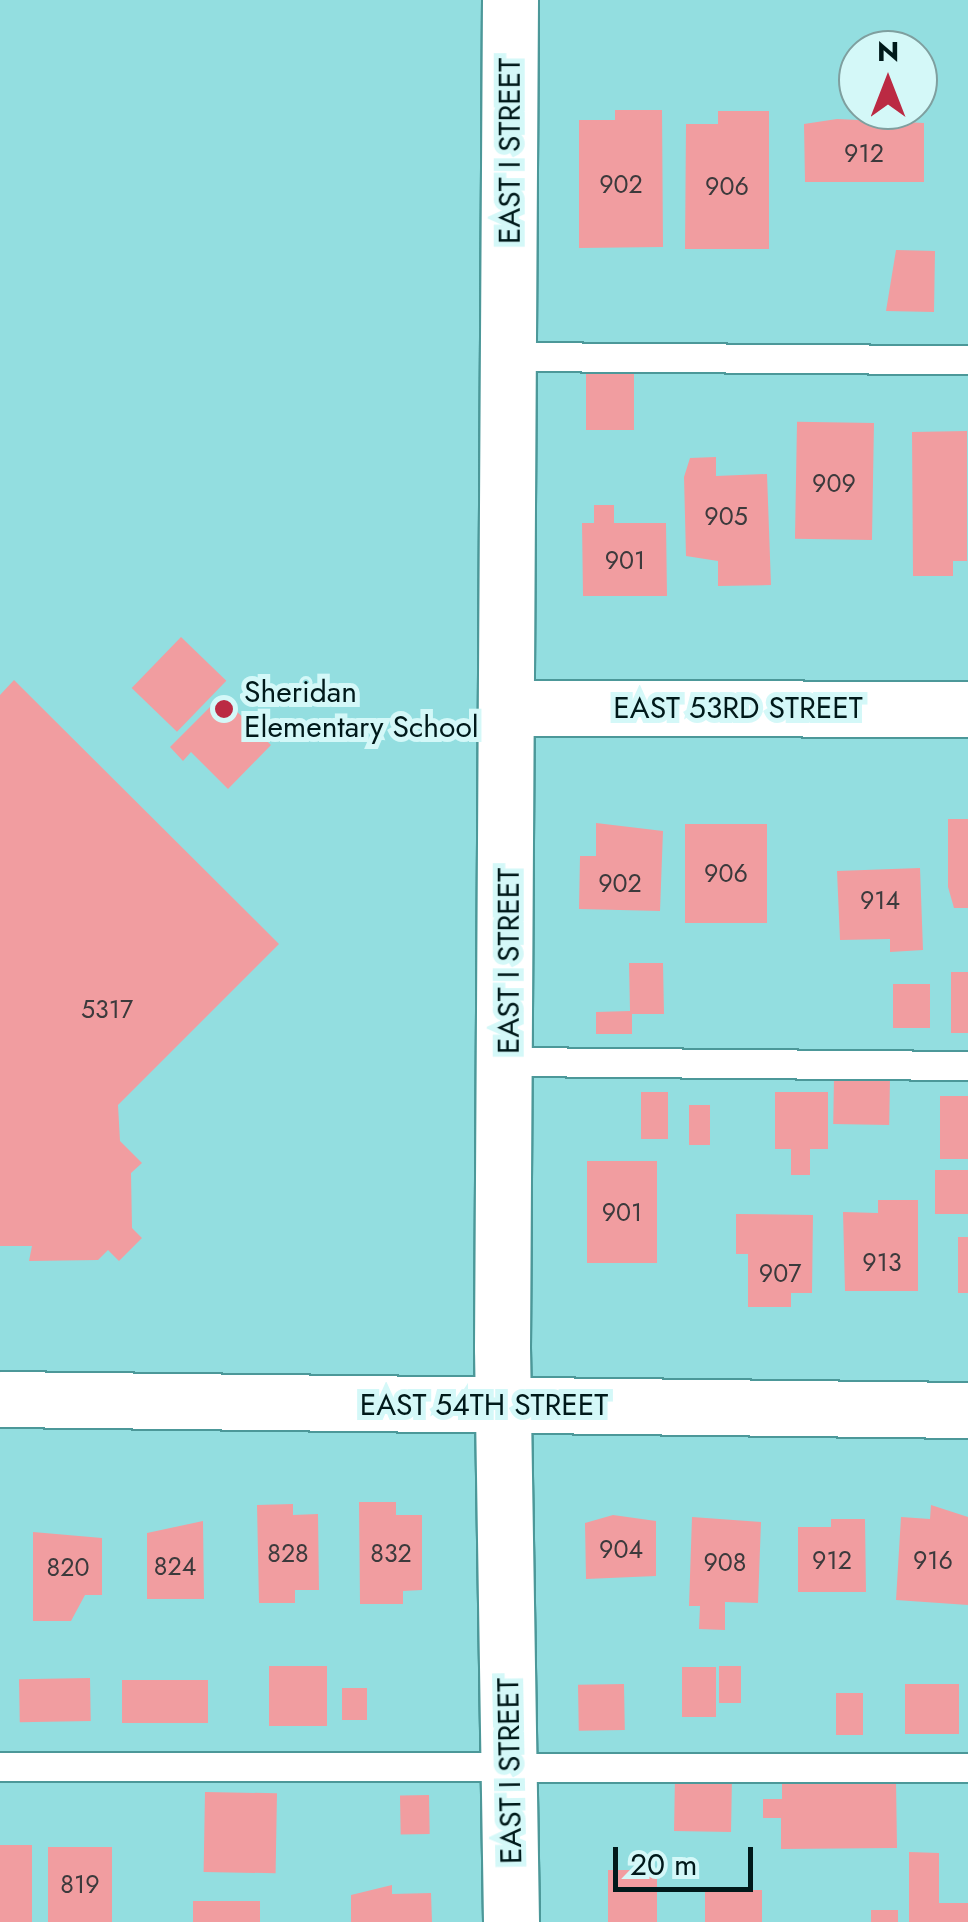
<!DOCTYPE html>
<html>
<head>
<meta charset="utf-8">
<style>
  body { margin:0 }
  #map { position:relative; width:968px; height:1922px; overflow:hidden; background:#93dee0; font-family:Jost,sans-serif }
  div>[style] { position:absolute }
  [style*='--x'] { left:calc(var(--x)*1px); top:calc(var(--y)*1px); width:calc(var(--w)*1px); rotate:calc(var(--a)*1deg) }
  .building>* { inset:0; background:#f19da0; transform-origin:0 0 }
  .roads { filter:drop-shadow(2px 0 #4c9899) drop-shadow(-2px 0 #4c9899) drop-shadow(0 2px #4c9899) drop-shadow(0 -2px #4c9899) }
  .service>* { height:28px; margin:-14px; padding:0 14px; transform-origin:14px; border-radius:14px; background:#fff }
  .minor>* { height:55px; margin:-27.5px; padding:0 27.5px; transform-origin:27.5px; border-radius:27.5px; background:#fff }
  .dots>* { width:28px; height:28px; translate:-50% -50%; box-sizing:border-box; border:5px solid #d4f8f8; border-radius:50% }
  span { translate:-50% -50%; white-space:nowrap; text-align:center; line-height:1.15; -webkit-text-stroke:10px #d4f8f8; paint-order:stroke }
  .number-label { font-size:25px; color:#3c3a3c }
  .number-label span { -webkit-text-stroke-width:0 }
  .street-label { font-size:30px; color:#00191a }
  .poi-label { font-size:30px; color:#00191a }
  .left { translate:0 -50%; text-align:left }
  .north { position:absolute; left:838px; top:30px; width:100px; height:100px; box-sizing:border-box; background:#d4f8f8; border:2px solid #7f9f9f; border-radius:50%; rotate:0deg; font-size:28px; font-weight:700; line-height:40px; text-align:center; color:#00191a }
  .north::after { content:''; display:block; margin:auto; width:35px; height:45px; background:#bb2a43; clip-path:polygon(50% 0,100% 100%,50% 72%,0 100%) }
  .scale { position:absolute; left:613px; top:1847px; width:140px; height:45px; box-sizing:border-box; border:5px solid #00191a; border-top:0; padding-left:12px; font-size:30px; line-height:35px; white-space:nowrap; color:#00191a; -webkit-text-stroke:8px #d4f8f8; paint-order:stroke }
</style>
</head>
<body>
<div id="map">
  <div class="building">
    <div style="clip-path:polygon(615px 110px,662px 110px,663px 247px,579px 248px,579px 120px,615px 120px)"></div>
    <div style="clip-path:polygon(718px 111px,769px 111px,769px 249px,685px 249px,686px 124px,718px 124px)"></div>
    <div style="clip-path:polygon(837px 119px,924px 123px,924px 182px,805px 182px,804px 124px)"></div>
    <div style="clip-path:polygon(896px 250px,935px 251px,934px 312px,886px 311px)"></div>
    <div style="left:634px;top:369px;width:61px;height:48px;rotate:90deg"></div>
    <div style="left:874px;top:423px;width:117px;height:77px;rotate:91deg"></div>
    <div style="clip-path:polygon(967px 431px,967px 561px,953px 561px,953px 576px,913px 576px,912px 432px)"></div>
    <div style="clip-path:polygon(716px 457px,716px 476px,767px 474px,771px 585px,718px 586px,718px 561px,686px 556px,684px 477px,690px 458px)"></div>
    <div style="clip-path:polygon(594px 505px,614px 505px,614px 523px,666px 523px,667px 596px,583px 596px,582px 523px,594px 523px)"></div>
    <div style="left:181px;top:637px;width:63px;height:71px;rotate:44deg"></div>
    <div style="clip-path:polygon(14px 680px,279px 944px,118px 1105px,120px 1141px,142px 1163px,131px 1173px,132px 1228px,142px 1238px,119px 1261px,108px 1250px,98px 1260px,29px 1261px,32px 1246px,0 1246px,0 695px)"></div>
    <div style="clip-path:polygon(221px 696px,271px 745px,228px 789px,191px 752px,183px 761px,170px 747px)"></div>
    <div style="clip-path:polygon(948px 819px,968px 819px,968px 908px,954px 908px,948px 887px)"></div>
    <div style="clip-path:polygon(596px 823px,663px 831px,660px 911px,579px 909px,580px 856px,596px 856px)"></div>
    <div style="left:685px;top:824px;width:82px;height:99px"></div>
    <div style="clip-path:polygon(920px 868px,923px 950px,890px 952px,890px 939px,840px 940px,837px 871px)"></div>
    <div style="clip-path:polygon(629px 963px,663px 963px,664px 1014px,632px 1014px,632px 1034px,596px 1034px,596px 1012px,630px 1011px)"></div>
    <div style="left:951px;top:972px;width:17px;height:61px"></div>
    <div style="left:893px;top:984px;width:37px;height:44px"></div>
    <div style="left:834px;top:1078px;width:56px;height:46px;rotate:1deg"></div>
    <div style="left:641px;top:1092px;width:27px;height:47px"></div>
    <div style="clip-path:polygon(775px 1092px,828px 1092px,828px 1149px,810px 1149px,810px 1175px,791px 1175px,791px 1149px,775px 1149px)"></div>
    <div style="left:940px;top:1096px;width:28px;height:63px"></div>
    <div style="left:689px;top:1105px;width:21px;height:40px"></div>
    <div style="left:587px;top:1161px;width:70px;height:102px"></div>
    <div style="left:935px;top:1170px;width:33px;height:44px"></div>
    <div style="clip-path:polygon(878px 1200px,918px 1200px,918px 1291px,845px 1291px,843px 1212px,878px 1213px)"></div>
    <div style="clip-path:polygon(736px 1214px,813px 1215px,812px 1293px,791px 1293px,791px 1307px,748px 1307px,748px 1254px,736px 1254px)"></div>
    <div style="left:958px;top:1237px;width:10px;height:56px"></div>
    <div style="clip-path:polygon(359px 1502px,396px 1502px,396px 1515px,422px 1515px,422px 1590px,403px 1591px,403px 1604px,360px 1604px)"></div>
    <div style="clip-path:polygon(293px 1504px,293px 1515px,318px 1514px,319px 1590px,295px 1590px,295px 1603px,259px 1603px,257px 1505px)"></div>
    <div style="clip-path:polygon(931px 1505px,968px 1517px,968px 1605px,896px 1600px,901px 1517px,930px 1519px)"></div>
    <div style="clip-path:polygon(613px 1515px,656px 1521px,656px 1576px,586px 1579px,585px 1523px)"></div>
    <div style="clip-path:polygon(692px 1517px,761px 1522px,758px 1603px,725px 1602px,725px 1630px,699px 1629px,700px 1606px,689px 1606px)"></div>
    <div style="clip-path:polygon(831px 1519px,865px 1519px,866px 1592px,798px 1592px,798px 1527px,831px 1527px)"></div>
    <div style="clip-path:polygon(203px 1521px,204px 1599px,147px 1599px,147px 1533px)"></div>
    <div style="clip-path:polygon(33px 1532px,102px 1538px,102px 1595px,85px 1595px,71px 1621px,33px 1621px)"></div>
    <div style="left:269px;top:1666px;width:58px;height:60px"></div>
    <div style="left:719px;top:1666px;width:22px;height:37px"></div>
    <div style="left:682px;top:1667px;width:34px;height:50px"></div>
    <div style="left:90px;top:1678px;width:43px;height:71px;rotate:89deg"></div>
    <div style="left:208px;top:1680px;width:43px;height:86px;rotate:90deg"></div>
    <div style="left:624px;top:1684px;width:46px;height:46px;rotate:89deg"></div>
    <div style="left:959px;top:1684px;width:50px;height:54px;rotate:90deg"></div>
    <div style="left:342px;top:1688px;width:25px;height:32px"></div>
    <div style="left:836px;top:1693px;width:27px;height:42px"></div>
    <div style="left:675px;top:1776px;width:57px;height:55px;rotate:1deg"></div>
    <div style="clip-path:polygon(782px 1780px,896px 1780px,897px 1848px,781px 1849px,781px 1818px,763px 1818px,763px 1799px,782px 1799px)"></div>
    <div style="left:205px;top:1792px;width:72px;height:80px;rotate:1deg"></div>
    <div style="left:429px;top:1795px;width:39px;height:29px;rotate:89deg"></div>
    <div style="left:0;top:1845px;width:32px;height:77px"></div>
    <div style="left:48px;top:1847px;width:64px;height:75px"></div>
    <div style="clip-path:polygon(909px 1852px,939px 1853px,939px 1903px,968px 1903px,968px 1922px,909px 1922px)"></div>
    <div style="left:608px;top:1870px;width:49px;height:52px"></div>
    <div style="clip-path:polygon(392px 1885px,392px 1894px,431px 1893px,432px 1922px,351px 1922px,351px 1895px)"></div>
    <div style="left:705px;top:1890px;width:57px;height:32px"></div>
    <div style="left:193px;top:1901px;width:67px;height:21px"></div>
    <div style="left:898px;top:1910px;width:12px;height:27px;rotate:90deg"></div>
  </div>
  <div class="roads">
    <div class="service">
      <div style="--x:509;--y:357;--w:459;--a:0.4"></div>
      <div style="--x:509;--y:1062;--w:459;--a:0.5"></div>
      <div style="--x:0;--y:1767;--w:968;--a:0.06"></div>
    </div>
    <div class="minor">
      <div style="--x:510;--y:0;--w:1348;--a:90.34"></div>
      <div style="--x:502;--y:1348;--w:574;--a:89.1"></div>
      <div style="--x:508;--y:708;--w:460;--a:0.1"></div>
      <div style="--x:0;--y:1399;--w:968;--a:0.65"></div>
    </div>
  </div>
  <div class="dots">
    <div style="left:224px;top:709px;background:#bb2a43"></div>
  </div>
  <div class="number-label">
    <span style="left:864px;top:153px">912</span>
    <span style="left:621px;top:184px">902</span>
    <span style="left:727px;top:186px">906</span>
    <span style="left:834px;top:483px">909</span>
    <span style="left:726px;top:516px">905</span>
    <span style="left:625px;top:560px">901</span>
    <span style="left:726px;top:873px">906</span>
    <span style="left:620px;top:883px">902</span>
    <span style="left:880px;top:900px">914</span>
    <span style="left:107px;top:1009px">5317</span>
    <span style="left:622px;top:1212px">901</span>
    <span style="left:882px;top:1262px">913</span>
    <span style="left:780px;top:1273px">907</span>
    <span style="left:621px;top:1549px">904</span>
    <span style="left:288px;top:1553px">828</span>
    <span style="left:391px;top:1553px">832</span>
    <span style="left:832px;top:1560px">912</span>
    <span style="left:933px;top:1560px">916</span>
    <span style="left:725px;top:1562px">908</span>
    <span style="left:175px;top:1566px">824</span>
    <span style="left:68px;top:1567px">820</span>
    <span style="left:80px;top:1884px">819</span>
  </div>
  <div class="street-label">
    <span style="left:510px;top:151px;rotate:-90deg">EAST I STREET</span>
    <span style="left:738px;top:708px">EAST 53RD STREET</span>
    <span style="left:509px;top:961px;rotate:-90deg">EAST I STREET</span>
    <span style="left:484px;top:1405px">EAST 54TH STREET</span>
    <span style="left:510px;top:1771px;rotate:-91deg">EAST I STREET</span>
  </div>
  <div class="poi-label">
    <span class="left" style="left:244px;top:709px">Sheridan<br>Elementary School</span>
  </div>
  <div class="north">N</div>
  <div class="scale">20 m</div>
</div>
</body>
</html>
